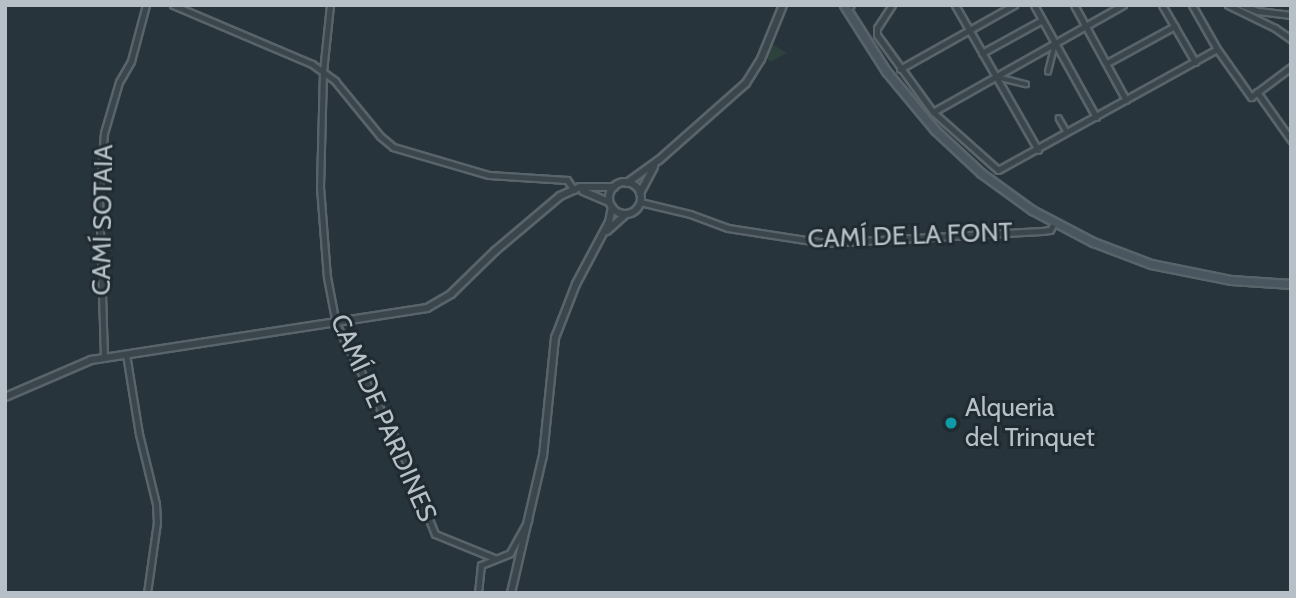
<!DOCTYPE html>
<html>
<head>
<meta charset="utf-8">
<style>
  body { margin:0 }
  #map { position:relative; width:1296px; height:598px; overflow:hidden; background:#28343c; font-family:Cabin,sans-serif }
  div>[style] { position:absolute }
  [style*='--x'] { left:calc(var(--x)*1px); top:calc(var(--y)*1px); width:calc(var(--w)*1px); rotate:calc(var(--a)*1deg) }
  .green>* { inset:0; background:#2d413d }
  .roads { filter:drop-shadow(2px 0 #59636a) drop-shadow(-2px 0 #59636a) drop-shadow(0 2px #59636a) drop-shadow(0 -2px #59636a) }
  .pedestrian>* { height:3.5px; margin:-1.75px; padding:0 1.75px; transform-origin:1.75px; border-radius:1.75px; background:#3b464c }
  .minor>* { height:5px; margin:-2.5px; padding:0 2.5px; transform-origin:2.5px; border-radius:2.5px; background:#3b464c }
  .tertiary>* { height:6px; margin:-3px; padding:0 3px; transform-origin:3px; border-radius:3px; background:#3b464c }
  .tertiary>.ring { margin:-3px; padding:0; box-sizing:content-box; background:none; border:6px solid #3b464c; border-radius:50% }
  .secondary>* { height:7px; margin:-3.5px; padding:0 3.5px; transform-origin:3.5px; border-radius:3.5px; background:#4a565f }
  .dots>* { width:19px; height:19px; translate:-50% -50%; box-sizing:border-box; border:4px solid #202b31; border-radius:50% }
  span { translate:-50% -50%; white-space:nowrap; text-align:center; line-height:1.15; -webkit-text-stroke:6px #202b31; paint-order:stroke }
  .street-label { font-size:26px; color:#b7c0c7 }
  .poi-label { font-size:26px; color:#b7c0c7 }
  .left { translate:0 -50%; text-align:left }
  .frame { position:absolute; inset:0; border:7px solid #b7c0c7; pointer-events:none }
</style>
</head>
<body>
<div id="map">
  <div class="green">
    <div style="clip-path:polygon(772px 44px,787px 53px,770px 62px,766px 57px)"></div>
  </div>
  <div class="roads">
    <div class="pedestrian">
      <div style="--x:1048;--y:72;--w:30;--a:-76"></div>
      <div style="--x:997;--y:77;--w:30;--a:14"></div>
      <div style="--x:1059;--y:118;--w:16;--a:60"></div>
    </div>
    <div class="minor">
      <div style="--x:173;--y:5;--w:151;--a:23"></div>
      <div style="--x:312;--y:64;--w:29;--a:36"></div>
      <div style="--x:335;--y:81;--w:71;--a:50.7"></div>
      <div style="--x:380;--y:136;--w:17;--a:40"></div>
      <div style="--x:393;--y:147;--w:100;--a:16.3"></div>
      <div style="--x:489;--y:175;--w:78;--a:3.7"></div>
      <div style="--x:567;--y:180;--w:12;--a:55"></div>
      <div style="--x:330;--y:5;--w:67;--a:96"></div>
      <div style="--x:323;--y:72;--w:115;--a:91.5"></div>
      <div style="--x:320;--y:187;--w:90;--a:85.6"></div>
      <div style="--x:327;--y:277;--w:48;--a:79.2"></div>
      <div style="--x:336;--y:324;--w:136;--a:62.5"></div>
      <div style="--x:399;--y:445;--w:96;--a:68"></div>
      <div style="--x:435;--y:534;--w:64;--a:22.1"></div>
      <div style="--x:892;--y:5;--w:27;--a:123"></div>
      <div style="--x:877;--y:28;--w:7;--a:90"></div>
      <div style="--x:877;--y:35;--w:95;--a:54"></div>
      <div style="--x:933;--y:112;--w:87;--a:41.7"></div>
      <div style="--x:998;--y:170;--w:250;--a:-28.9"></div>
      <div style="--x:955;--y:5;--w:167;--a:60.2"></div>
      <div style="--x:1034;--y:5;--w:128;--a:61"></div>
      <div style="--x:1074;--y:5;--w:108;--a:61.3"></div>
      <div style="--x:1162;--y:5;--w:66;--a:59.9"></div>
      <div style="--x:1192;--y:5;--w:51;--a:60.4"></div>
      <div style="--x:1217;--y:49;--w:59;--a:54.7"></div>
      <div style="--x:1251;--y:97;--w:50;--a:-36.9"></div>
      <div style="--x:1228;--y:5;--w:52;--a:26.1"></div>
      <div style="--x:1275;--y:28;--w:19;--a:35"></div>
      <div style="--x:1242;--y:5;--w:17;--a:21"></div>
      <div style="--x:1258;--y:11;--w:33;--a:7"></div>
      <div style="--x:850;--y:6;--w:1;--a:-45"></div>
      <div style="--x:982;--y:53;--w:68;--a:-28.8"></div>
      <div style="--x:1107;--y:63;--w:77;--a:-28.6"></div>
      <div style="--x:900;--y:69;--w:131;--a:-29.3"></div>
      <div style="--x:1257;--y:92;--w:59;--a:54.7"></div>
      <div style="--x:933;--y:112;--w:218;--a:-29.4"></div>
      <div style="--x:640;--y:202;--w:51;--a:13.5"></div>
      <div style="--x:690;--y:214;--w:40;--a:20.2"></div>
      <div style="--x:728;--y:228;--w:98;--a:8.8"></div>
      <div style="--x:825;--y:243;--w:217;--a:-3.2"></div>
      <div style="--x:1042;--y:231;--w:8;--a:-7"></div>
      <div style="--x:1050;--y:230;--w:8;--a:-60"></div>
      <div style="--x:126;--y:354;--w:81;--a:80.8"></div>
      <div style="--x:139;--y:434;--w:72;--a:76.3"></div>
      <div style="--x:156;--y:504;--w:18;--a:87"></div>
      <div style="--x:157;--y:522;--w:72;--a:98"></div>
      <div style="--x:104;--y:357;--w:161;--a:-91.8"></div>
      <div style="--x:99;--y:196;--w:63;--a:-85.5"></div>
      <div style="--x:104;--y:133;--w:53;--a:-73.6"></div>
      <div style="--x:119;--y:82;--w:24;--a:-60"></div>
      <div style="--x:131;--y:61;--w:58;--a:-75"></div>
      <div style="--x:478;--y:593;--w:28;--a:-84"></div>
      <div style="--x:481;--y:565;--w:31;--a:-22"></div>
      <div style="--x:510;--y:553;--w:38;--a:-61"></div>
    </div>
    <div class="tertiary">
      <div class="ring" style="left:609px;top:182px;width:26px;height:26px"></div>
      <div style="--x:627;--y:183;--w:39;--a:-36"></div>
      <div style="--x:659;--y:160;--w:116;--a:-41.5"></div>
      <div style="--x:746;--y:83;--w:28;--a:-58"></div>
      <div style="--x:761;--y:59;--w:58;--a:-67.8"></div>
      <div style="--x:583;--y:191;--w:28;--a:23"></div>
      <div style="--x:640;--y:193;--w:30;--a:-62"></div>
      <div style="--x:607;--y:231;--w:24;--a:-42"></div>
      <div style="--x:5;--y:397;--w:94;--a:-23.3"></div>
      <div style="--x:91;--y:360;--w:340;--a:-8.8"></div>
      <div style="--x:427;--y:308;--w:28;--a:-30"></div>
      <div style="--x:451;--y:294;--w:62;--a:-44.3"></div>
      <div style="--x:495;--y:251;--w:85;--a:-40.2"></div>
      <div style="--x:560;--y:196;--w:22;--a:-24"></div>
      <div style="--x:580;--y:187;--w:34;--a:0"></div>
      <div style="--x:511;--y:593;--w:141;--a:-76.9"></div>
      <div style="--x:543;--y:456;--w:119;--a:-84.2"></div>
      <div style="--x:555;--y:338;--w:58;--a:-68.7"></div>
      <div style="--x:576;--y:284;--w:70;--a:-62"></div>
      <div style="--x:609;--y:222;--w:15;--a:-79"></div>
    </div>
    <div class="secondary">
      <div style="--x:844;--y:5;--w:78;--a:57.5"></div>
      <div style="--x:886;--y:71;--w:77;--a:50.3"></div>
      <div style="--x:935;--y:130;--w:63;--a:43.1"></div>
      <div style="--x:981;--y:173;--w:63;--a:36"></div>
      <div style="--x:1032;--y:210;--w:69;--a:27.7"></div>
      <div style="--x:1093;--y:242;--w:62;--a:20.8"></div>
      <div style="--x:1151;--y:264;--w:82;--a:11.3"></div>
      <div style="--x:1231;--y:280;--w:60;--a:3.8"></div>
    </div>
  </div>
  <div class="dots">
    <div style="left:951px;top:423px;background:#0f9aa8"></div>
  </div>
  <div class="street-label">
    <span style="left:103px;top:220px;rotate:-89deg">CAMÍ SOTAIA</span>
    <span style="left:910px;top:236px;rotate:-2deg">CAMÍ DE LA FONT</span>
    <span style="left:383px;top:418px;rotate:66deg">CAMÍ DE PARDINES</span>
  </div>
  <div class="poi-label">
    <span class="left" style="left:965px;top:423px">Alqueria<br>del Trinquet</span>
  </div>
  <div class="frame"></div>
</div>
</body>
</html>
